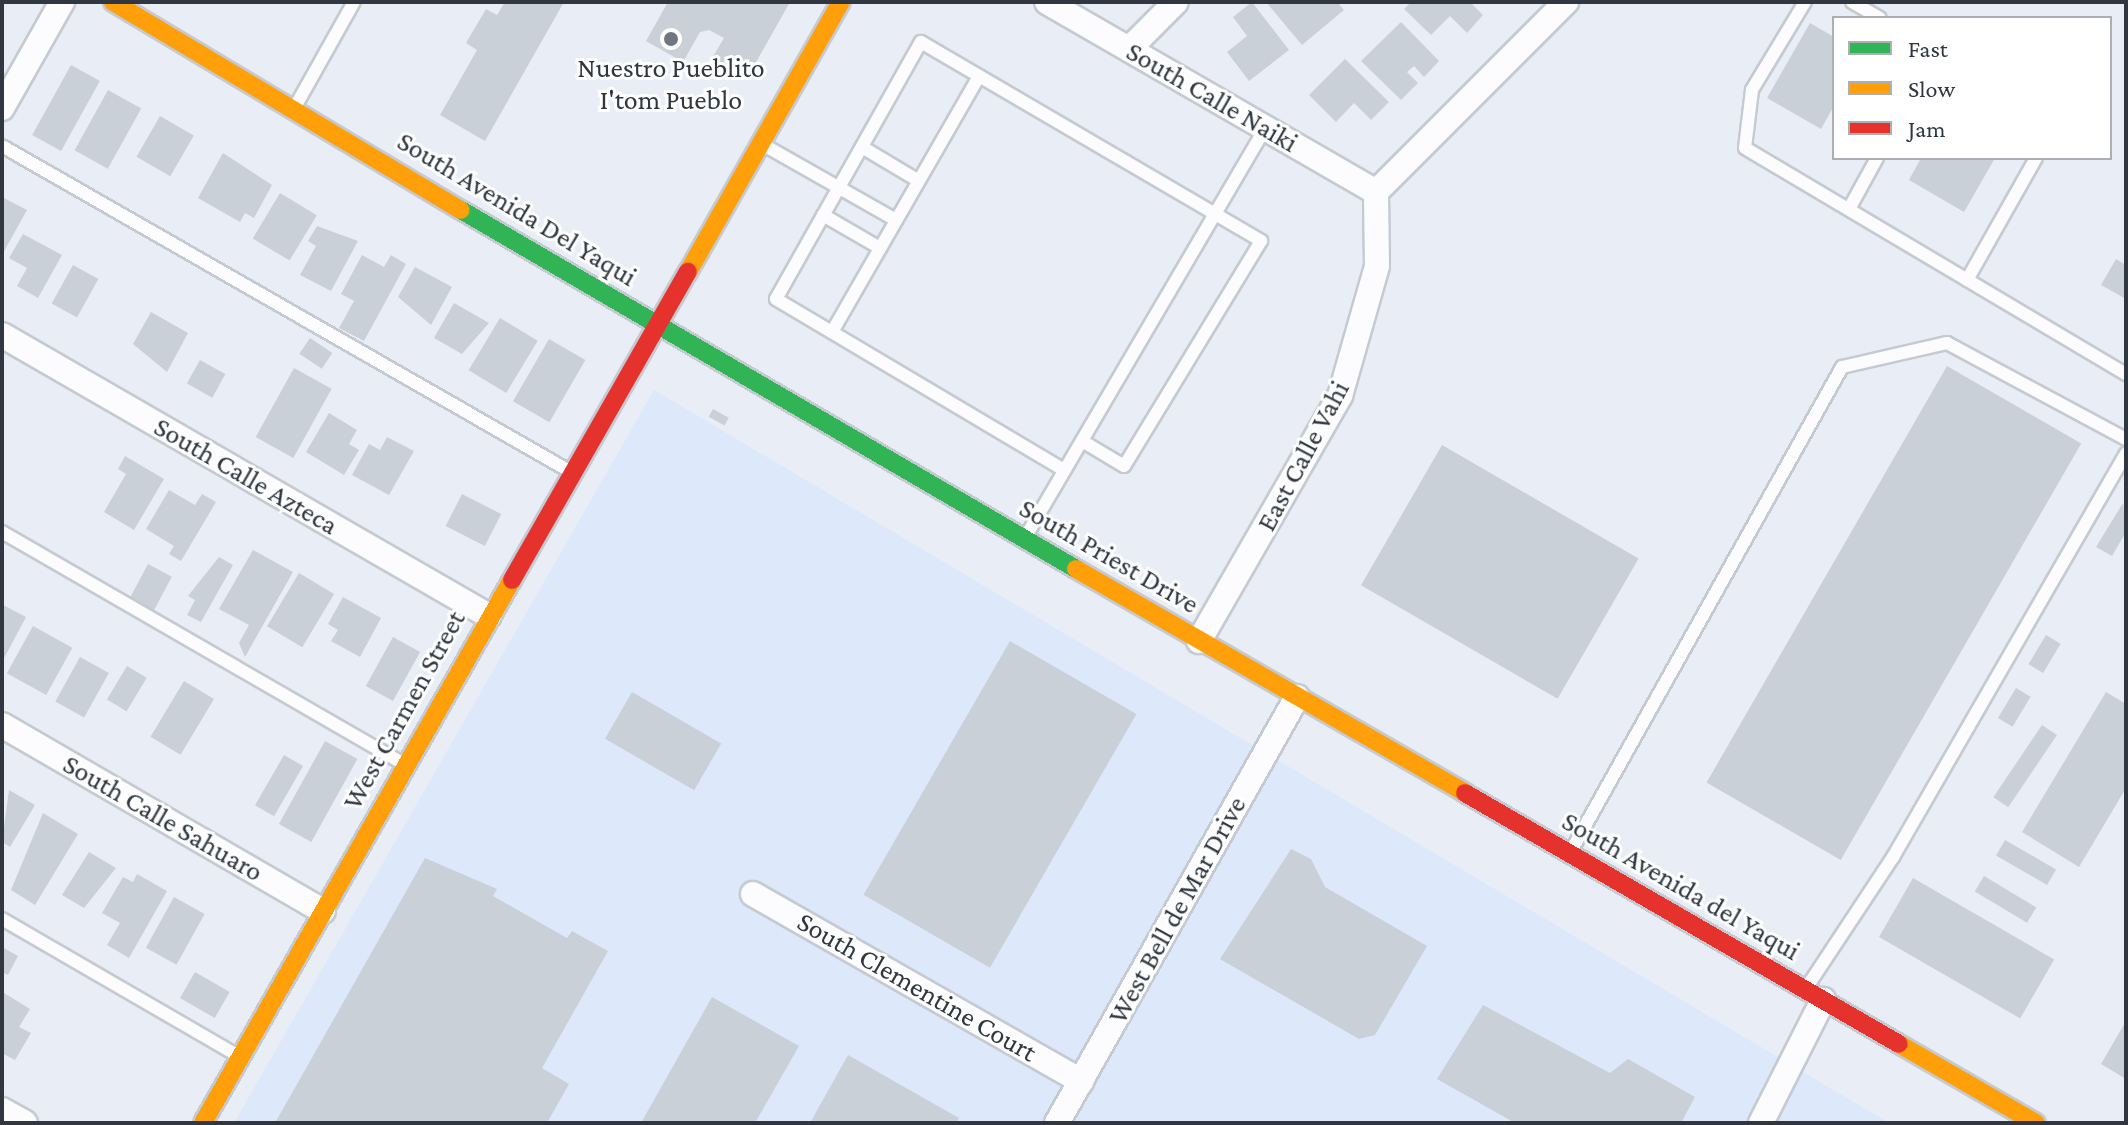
<!DOCTYPE html>
<html>
<head>
<meta charset="utf-8">
<style>
  body { margin:0 }
  #map { position:relative; width:2128px; height:1125px; overflow:hidden; background:#e9eef6; font-family:"Crimson Pro",serif }
  div>[style] { position:absolute }
  [style*='--x'] { left:calc(var(--x)*1px); top:calc(var(--y)*1px); width:calc(var(--w)*1px); rotate:calc(var(--a)*1deg) }
  .built>* { inset:0; background:#dde8fa }
  .building>* { inset:0; background:#c9d0d7; transform-origin:0 0 }
  .roads { filter:drop-shadow(2px 0 #c5cad2) drop-shadow(-2px 0 #c5cad2) drop-shadow(0 2px #c5cad2) drop-shadow(0 -2px #c5cad2) }
  .lane>* { height:12px; margin:-6px; padding:0 6px; transform-origin:6px; border-radius:6px; background:#fcfcfe }
  .street>* { height:24px; margin:-12px; padding:0 12px; transform-origin:12px; border-radius:12px; background:#fcfcfe }
  .fast>* { height:18px; margin:-9px; padding:0 9px; transform-origin:9px; border-radius:9px; background:#30b455 }
  .slow>* { height:18px; margin:-9px; padding:0 9px; transform-origin:9px; border-radius:9px; background:#ff9f0a }
  .jam>* { height:18px; margin:-9px; padding:0 9px; transform-origin:9px; border-radius:9px; background:#e5322d }
  .dots>* { width:22px; height:22px; translate:-50% -50%; box-sizing:border-box; border:4px solid #fff; border-radius:50% }
  span { translate:-50% -50%; white-space:nowrap; text-align:center; line-height:1.15; -webkit-text-stroke:6px #fff; paint-order:stroke }
  .poi-label { font-size:28px; color:#303740 }
  .street-label { font-size:28px; color:#303740 }
  .frame { position:absolute; inset:0; border:4px solid #303740; pointer-events:none }
  .legend { position:absolute; left:1832px; top:16px; width:280px; height:144px; box-sizing:border-box; background:#fff; border:2px solid #acafb3; margin:0; padding:10px 14px; list-style:none; font-size:24px; color:#303740 }
  .legend li { display:flex; align-items:center; gap:16px; height:40px }
  .legend b { width:40px; border:2px solid #acafb3 }
</style>
</head>
<body>
<div id="map">
  <div class="built">
    <div style="clip-path:polygon(654px 390px,1889px 1123px,234px 1123px)"></div>
  </div>
  <div class="building">
    <div style="clip-path:polygon(505px 2px,564px 2px,485px 141px,440px 115px,477px 50px,466px 43px,486px 9px,497px 15px)"></div>
    <div style="clip-path:polygon(668px 2px,790px 2px,746px 80px,711px 60px,724px 38px,709px 30px,700px 32px,683px 62px,646px 41px)"></div>
    <div style="clip-path:polygon(1252px 2px,1289px 50px,1249px 81px,1227px 52px,1247px 36px,1233px 17px)"></div>
    <div style="clip-path:polygon(1266px 2px,1337px 2px,1344px 10px,1302px 45px)"></div>
    <div style="clip-path:polygon(1411px 2px,1470px 2px,1483px 15px,1467px 33px,1450px 16px,1431px 35px,1404px 9px)"></div>
    <div style="clip-path:polygon(1401px 22px,1439px 61px,1424px 77px,1414px 66px,1407px 72px,1418px 83px,1401px 100px,1361px 61px)"></div>
    <div style="clip-path:polygon(1810px 23px,1834px 37px,1834px 106px,1821px 129px,1767px 98px)"></div>
    <div style="clip-path:polygon(1345px 59px,1389px 102px,1371px 120px,1354px 103px,1336px 122px,1309px 95px)"></div>
    <div style="left:71px;top:65px;width:33px;height:80px;rotate:29deg"></div>
    <div style="left:108px;top:90px;width:38px;height:69px;rotate:29deg"></div>
    <div style="left:160px;top:116px;width:39px;height:47px;rotate:30deg"></div>
    <div style="clip-path:polygon(223px 153px,272px 185px,254px 218px,245px 213px,240px 222px,198px 198px)"></div>
    <div style="clip-path:polygon(1921px 158px,1995px 158px,1964px 212px,1909px 180px)"></div>
    <div style="left:280px;top:193px;width:43px;height:53px;rotate:31deg"></div>
    <div style="clip-path:polygon(2px 197px,27px 210px,2px 255px)"></div>
    <div style="clip-path:polygon(317px 226px,358px 241px,331px 291px,300px 275px,316px 246px,308px 241px)"></div>
    <div style="clip-path:polygon(23px 234px,62px 255px,38px 298px,17px 286px,27px 268px,9px 258px)"></div>
    <div style="clip-path:polygon(362px 255px,384px 267px,391px 255px,406px 264px,364px 341px,339px 328px,354px 301px,341px 294px)"></div>
    <div style="clip-path:polygon(2116px 259px,2126px 265px,2126px 299px,2101px 285px)"></div>
    <div style="left:73px;top:265px;width:29px;height:44px;rotate:29deg"></div>
    <div style="clip-path:polygon(415px 267px,452px 287px,431px 325px,398px 297px)"></div>
    <div style="clip-path:polygon(454px 303px,489px 323px,462px 354px,434px 338px)"></div>
    <div style="clip-path:polygon(151px 312px,188px 333px,167px 372px,133px 344px)"></div>
    <div style="left:500px;top:318px;width:44px;height:61px;rotate:31deg"></div>
    <div style="left:310px;top:338px;width:27px;height:19px;rotate:34deg"></div>
    <div style="left:549px;top:339px;width:42px;height:72px;rotate:30deg"></div>
    <div style="left:200px;top:360px;width:29px;height:27px;rotate:29deg"></div>
    <div style="left:1947px;top:366px;width:155px;height:481px;rotate:30deg"></div>
    <div style="left:294px;top:368px;width:43px;height:79px;rotate:29deg"></div>
    <div style="left:713px;top:409px;width:18px;height:9px;rotate:29deg"></div>
    <div style="clip-path:polygon(329px 413px,357px 430px,349px 444px,359px 450px,344px 475px,306px 452px)"></div>
    <div style="clip-path:polygon(387px 437px,414px 451px,389px 495px,352px 475px,369px 444px,380px 450px)"></div>
    <div style="left:1442px;top:445px;width:227px;height:162px;rotate:30deg"></div>
    <div style="clip-path:polygon(125px 456px,164px 479px,134px 530px,104px 512px,126px 474px,118px 469px)"></div>
    <div style="clip-path:polygon(169px 490px,195px 505px,202px 494px,216px 502px,181px 561px,169px 554px,174px 546px,146px 529px)"></div>
    <div style="left:462px;top:494px;width:44px;height:36px;rotate:27deg"></div>
    <div style="clip-path:polygon(2123px 503px,2126px 532px,2112px 556px,2096px 547px)"></div>
    <div style="clip-path:polygon(253px 550px,293px 572px,245px 657px,239px 643px,249px 625px,219px 609px)"></div>
    <div style="clip-path:polygon(219px 557px,233px 565px,201px 622px,187px 615px,195px 600px,188px 596px)"></div>
    <div style="left:148px;top:564px;width:27px;height:38px;rotate:28deg"></div>
    <div style="left:299px;top:573px;width:41px;height:62px;rotate:31deg"></div>
    <div style="clip-path:polygon(343px 597px,381px 618px,360px 657px,331px 641px,338px 630px,328px 624px)"></div>
    <div style="clip-path:polygon(3px 605px,26px 617px,2px 662px,2px 608px)"></div>
    <div style="left:33px;top:626px;width:45px;height:54px;rotate:29deg"></div>
    <div style="left:2046px;top:635px;width:17px;height:34px;rotate:31deg"></div>
    <div style="left:393px;top:637px;width:31px;height:56px;rotate:29deg"></div>
    <div style="left:1010px;top:641px;width:146px;height:293px;rotate:30deg"></div>
    <div style="left:80px;top:657px;width:33px;height:51px;rotate:29deg"></div>
    <div style="left:127px;top:666px;width:23px;height:39px;rotate:31deg"></div>
    <div style="left:184px;top:681px;width:35px;height:65px;rotate:31deg"></div>
    <div style="left:2016px;top:688px;width:17px;height:35px;rotate:31deg"></div>
    <div style="left:632px;top:692px;width:103px;height:54px;rotate:30deg"></div>
    <div style="clip-path:polygon(2106px 692px,2126px 704px,2126px 788px,2079px 867px,2022px 832px)"></div>
    <div style="left:2042px;top:725px;width:18px;height:87px;rotate:34deg"></div>
    <div style="left:325px;top:741px;width:37px;height:95px;rotate:29deg"></div>
    <div style="left:284px;top:755px;width:22px;height:58px;rotate:30deg"></div>
    <div style="clip-path:polygon(9px 790px,35px 805px,10px 847px,2px 842px)"></div>
    <div style="clip-path:polygon(43px 813px,78px 834px,35px 905px,11px 890px)"></div>
    <div style="left:2005px;top:840px;width:59px;height:18px;rotate:30deg"></div>
    <div style="clip-path:polygon(1291px 849px,1311px 859px,1325px 887px,1427px 946px,1375px 1035px,1359px 1039px,1220px 959px)"></div>
    <div style="clip-path:polygon(89px 852px,116px 868px,84px 908px,62px 895px)"></div>
    <div style="clip-path:polygon(425px 858px,497px 889px,493px 896px,567px 938px,572px 931px,608px 951px,542px 1068px,569px 1084px,547px 1123px,275px 1123px)"></div>
    <div style="clip-path:polygon(137px 874px,167px 891px,129px 958px,107px 945px,120px 923px,102px 913px,123px 877px,133px 882px)"></div>
    <div style="left:1984px;top:876px;width:61px;height:18px;rotate:31deg"></div>
    <div style="left:1913px;top:878px;width:163px;height:68px;rotate:30deg"></div>
    <div style="left:174px;top:897px;width:35px;height:58px;rotate:29deg"></div>
    <div style="clip-path:polygon(2px 947px,18px 956px,8px 975px,2px 972px)"></div>
    <div style="left:195px;top:972px;width:40px;height:30px;rotate:30deg"></div>
    <div style="clip-path:polygon(4px 993px,30px 1009px,19px 1027px,31px 1033px,15px 1060px,2px 1053px)"></div>
    <div style="clip-path:polygon(712px 997px,799px 1046px,755px 1123px,641px 1123px)"></div>
    <div style="clip-path:polygon(1483px 1005px,1610px 1073px,1628px 1059px,1695px 1097px,1681px 1123px,1515px 1123px,1437px 1079px)"></div>
    <div style="clip-path:polygon(2126px 1021px,2126px 1079px,2101px 1064px)"></div>
    <div style="clip-path:polygon(848px 1055px,959px 1118px,956px 1123px,810px 1123px)"></div>
  </div>
  <div class="roads">
    <div class="lane">
      <div style="--x:1805;--y:2;--w:103;--a:121.1"></div>
      <div style="--x:1752;--y:90;--w:58;--a:96.9"></div>
      <div style="--x:1745;--y:148;--w:443;--a:30.7"></div>
      <div style="--x:1852;--y:2;--w:32;--a:30"></div>
      <div style="--x:295;--y:107;--w:120;--a:-60.7"></div>
      <div style="--x:762;--y:144;--w:154;--a:29.6"></div>
      <div style="--x:2;--y:146;--w:656;--a:29.81"></div>
      <div style="--x:862;--y:147;--w:66;--a:30.8"></div>
      <div style="--x:1849;--y:209;--w:58;--a:-61.2"></div>
      <div style="--x:823;--y:215;--w:66;--a:30.1"></div>
      <div style="--x:1967;--y:280;--w:140;--a:-60.5"></div>
      <div style="--x:832;--y:332;--w:295;--a:-60.1"></div>
      <div style="--x:1064;--y:470;--w:335;--a:-149.3"></div>
      <div style="--x:776;--y:299;--w:295;--a:-60.6"></div>
      <div style="--x:921;--y:42;--w:394;--a:30.3"></div>
      <div style="--x:1261;--y:241;--w:263;--a:121.3"></div>
      <div style="--x:1124;--y:466;--w:49;--a:-149.2"></div>
      <div style="--x:2;--y:532;--w:466;--a:30"></div>
      <div style="--x:1026;--y:536;--w:473;--a:-59.6"></div>
      <div style="--x:1571;--y:851;--w:555;--a:-60.75"></div>
      <div style="--x:1842;--y:367;--w:108;--a:-12.9"></div>
      <div style="--x:1947;--y:343;--w:203;--a:28.2"></div>
      <div style="--x:2;--y:919;--w:273;--a:30.1"></div>
      <div style="--x:1807;--y:987;--w:156;--a:-56.5"></div>
      <div style="--x:1893;--y:857;--w:466;--a:-60"></div>
    </div>
    <div class="street">
      <div style="--x:1047;--y:2;--w:380;--a:30"></div>
      <div style="--x:1129;--y:49;--w:66;--a:-45"></div>
      <div style="--x:2;--y:108;--w:122;--a:-60.5"></div>
      <div style="--x:2;--y:335;--w:562;--a:29.99"></div>
      <div style="--x:1199;--y:641;--w:283;--a:-60.1"></div>
      <div style="--x:1340;--y:396;--w:135;--a:-74.1"></div>
      <div style="--x:1377;--y:266;--w:74;--a:-90.8"></div>
      <div style="--x:1376;--y:192;--w:269;--a:-45"></div>
      <div style="--x:2;--y:725;--w:371;--a:30.1"></div>
      <div style="--x:753;--y:894;--w:378;--a:29.7"></div>
      <div style="--x:2;--y:1110;--w:26;--a:29"></div>
      <div style="--x:1057;--y:1123;--w:489;--a:-60.6"></div>
      <div style="--x:1761;--y:1123;--w:138;--a:-63.2"></div>
    </div>
    <div class="fast">
      <div style="--x:461;--y:210;--w:712;--a:30.27"></div>
    </div>
    <div class="slow">
      <div style="--x:113;--y:2;--w:405;--a:30.9"></div>
      <div style="--x:688;--y:272;--w:310;--a:-60.5"></div>
      <div style="--x:1076;--y:569;--w:449;--a:29.9"></div>
      <div style="--x:1899;--y:1044;--w:158;--a:30"></div>
      <div style="--x:203;--y:1123;--w:625;--a:-60.36"></div>
    </div>
    <div class="jam">
      <div style="--x:512;--y:580;--w:355;--a:-60.3"></div>
      <div style="--x:1465;--y:793;--w:501;--a:30.04"></div>
    </div>
  </div>
  <div class="dots">
    <div style="left:671px;top:39px;background:#717780"></div>
  </div>
  <div class="poi-label">
    <span style="left:671px;top:84px">Nuestro Pueblito<br>I'tom Pueblo</span>
  </div>
  <div class="street-label">
    <span style="left:1212px;top:97px;rotate:30deg">South Calle Naiki</span>
    <span style="left:517px;top:209px;rotate:31deg">South Avenida Del Yaqui</span>
    <span style="left:1303px;top:456px;rotate:-62deg">East Calle Vahi</span>
    <span style="left:246px;top:476px;rotate:30deg">South Calle Azteca</span>
    <span style="left:1109px;top:556px;rotate:30deg">South Priest Drive</span>
    <span style="left:404px;top:710px;rotate:-61deg">West Carmen Street</span>
    <span style="left:163px;top:818px;rotate:30deg">South Calle Sahuaro</span>
    <span style="left:1681px;top:886px;rotate:30deg">South Avenida del Yaqui</span>
    <span style="left:1177px;top:910px;rotate:-61deg">West Bell de Mar Drive</span>
    <span style="left:917px;top:987px;rotate:30deg">South Clementine Court</span>
  </div>
  <div class="frame"></div>
  <ul class="legend">
  <li><b style="height:10px;background:#30b455"></b>Fast</li>
  <li><b style="height:10px;background:#ff9f0a"></b>Slow</li>
  <li><b style="height:10px;background:#e5322d"></b>Jam</li>
  </ul>
</div>
</body>
</html>
